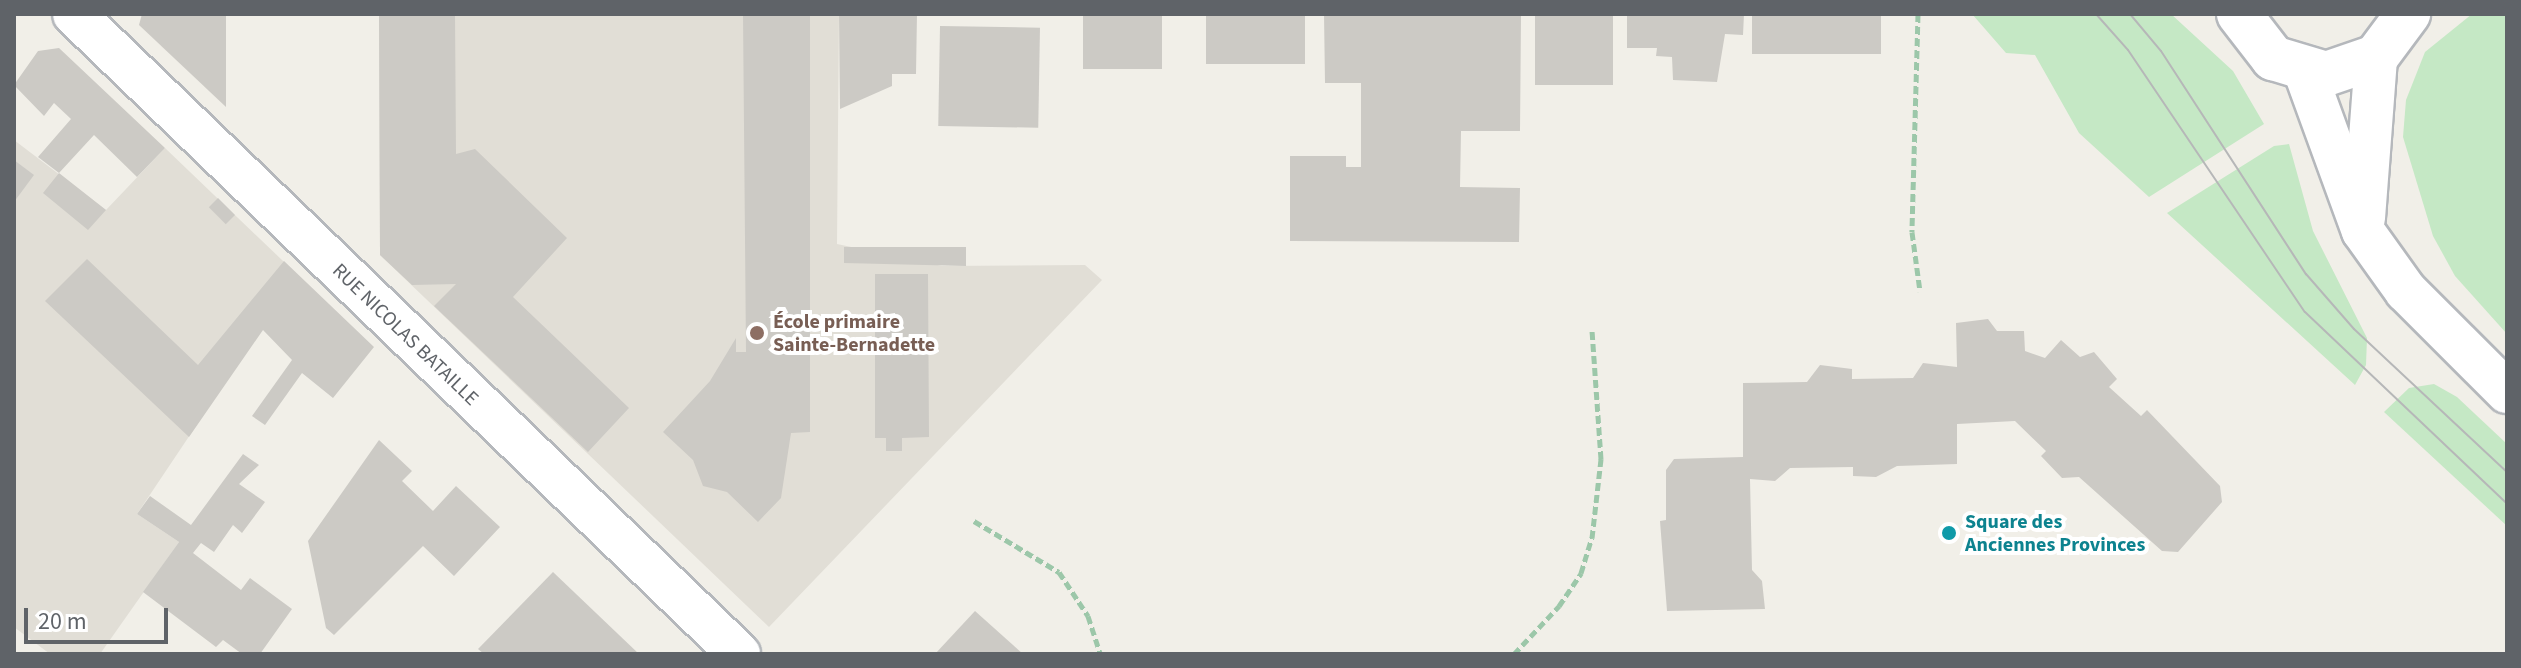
<!DOCTYPE html>
<html>
<head>
<meta charset="utf-8">
<style>
  body { margin:0 }
  #map { position:relative; width:2521px; height:668px; overflow:hidden; background:#f1efe8; font-family:"Source Sans 3",sans-serif }
  div>[style] { position:absolute }
  [style*='--x'] { left:calc(var(--x)*1px); top:calc(var(--y)*1px); width:calc(var(--w)*1px); rotate:calc(var(--a)*1deg) }
  .education>* { inset:0; background:#e1ded6 }
  .green>* { inset:0; background:#c5e8c5 }
  .building>* { inset:0; background:#cccac5; transform-origin:0 0 }
  .path>* { height:5px; margin-top:-2.5px; transform-origin:0; background:repeating-linear-gradient(90deg,#9cc7a9 0 8px,transparent 0 12px) }
  .roads { filter:drop-shadow(2px 0 #b5b8bc) drop-shadow(-2px 0 #b5b8bc) drop-shadow(0 2px #b5b8bc) drop-shadow(0 -2px #b5b8bc) }
  .minor>* { height:42px; margin:-21px; padding:0 21px; transform-origin:21px; border-radius:21px; background:#fff }
  .tertiary>* { height:44px; margin:-22px; padding:0 22px; transform-origin:22px; border-radius:22px; background:#fff }
  .tram>* { height:2px; margin:-1px; padding:0 1px; transform-origin:1px; border-radius:1px; background:#b6b7b8 }
  .dots>* { width:22px; height:22px; translate:-50% -50%; box-sizing:border-box; border:4px solid #fff; border-radius:50% }
  span { translate:-50% -50%; white-space:nowrap; text-align:center; line-height:1.15; -webkit-text-stroke:8px #fff; paint-order:stroke }
  .education-label { font-size:20px; color:#785e54; font-weight:700 }
  .left { translate:0 -50%; text-align:left }
  .street-label { font-size:20px; color:#5f6368 }
  .culture-label { font-size:20px; color:#0d838f; font-weight:700 }
  .frame { position:absolute; inset:0; border:16px solid #5f6368; pointer-events:none }
  .scale { position:absolute; left:24px; top:608px; width:144px; height:36px; box-sizing:border-box; border:4px solid #5f6368; border-top:0; padding-left:10px; font-size:24px; line-height:28px; white-space:nowrap; color:#5f6368; -webkit-text-stroke:6px #fff; paint-order:stroke }
</style>
</head>
<body>
<div id="map">
  <div class="education">
    <div style="clip-path:polygon(379px 14px,839px 14px,837px 244px,942px 266px,1085px 265px,1102px 280px,769px 627px,380px 255px)"></div>
    <div style="clip-path:polygon(14px 140px,106px 210px,165px 148px,306px 283px,255px 338px,137px 514px,179px 542px,100px 654px,50px 654px,14px 627px)"></div>
  </div>
  <div class="green">
    <div style="clip-path:polygon(1972px 14px,2171px 14px,2233px 71px,2264px 124px,2149px 197px,2079px 133px,2035px 55px,2006px 53px)"></div>
    <div style="clip-path:polygon(2472px 14px,2507px 14px,2507px 334px,2455px 276px,2433px 236px,2403px 137px,2406px 100px,2425px 52px)"></div>
    <div style="clip-path:polygon(2289px 144px,2313px 231px,2367px 338px,2366px 365px,2355px 385px,2167px 213px,2274px 146px)"></div>
    <div style="clip-path:polygon(2434px 384px,2457px 397px,2507px 444px,2507px 526px,2384px 412px,2409px 388px)"></div>
  </div>
  <div class="building">
    <div style="clip-path:polygon(142px 14px,226px 14px,226px 107px,139px 25px)"></div>
    <div style="clip-path:polygon(379px 14px,455px 14px,456px 154px,475px 149px,567px 238px,513px 297px,629px 408px,588px 452px,434px 306px,456px 284px,412px 285px,380px 255px)"></div>
    <div style="clip-path:polygon(743px 14px,810px 14px,810px 432px,791px 433px,781px 498px,758px 522px,727px 492px,703px 486px,693px 460px,663px 432px,710px 381px,736px 338px,736px 352px,746px 352px)"></div>
    <div style="clip-path:polygon(839px 14px,917px 14px,916px 74px,892px 74px,892px 86px,840px 109px)"></div>
    <div style="left:1083px;top:14px;width:79px;height:55px"></div>
    <div style="left:1206px;top:14px;width:99px;height:50px"></div>
    <div style="clip-path:polygon(1324px 14px,1521px 14px,1520px 131px,1461px 131px,1460px 187px,1520px 188px,1519px 242px,1290px 241px,1290px 156px,1346px 156px,1346px 167px,1361px 167px,1361px 83px,1325px 83px)"></div>
    <div style="left:1535px;top:14px;width:78px;height:71px"></div>
    <div style="clip-path:polygon(1627px 14px,1744px 14px,1743px 35px,1725px 34px,1717px 82px,1673px 80px,1672px 57px,1656px 56px,1657px 48px,1627px 48px)"></div>
    <div style="left:1752px;top:14px;width:129px;height:40px"></div>
    <div style="left:940px;top:26px;width:100px;height:100px;rotate:1deg"></div>
    <div style="clip-path:polygon(59px 48px,165px 148px,137px 177px,94px 135px,59px 173px,106px 210px,88px 230px,43px 193px,59px 173px,38px 157px,71px 119px,54px 103px,44px 116px,14px 85px,38px 51px)"></div>
    <div style="clip-path:polygon(14px 160px,34px 175px,14px 202px)"></div>
    <div style="left:218px;top:198px;width:24px;height:13px;rotate:45deg"></div>
    <div style="clip-path:polygon(844px 247px,966px 247px,966px 266px,844px 263px)"></div>
    <div style="clip-path:polygon(87px 259px,198px 365px,284px 261px,374px 347px,333px 398px,302px 373px,265px 425px,252px 416px,292px 360px,263px 330px,189px 437px,45px 301px)"></div>
    <div style="clip-path:polygon(875px 274px,928px 274px,929px 437px,902px 438px,902px 451px,886px 451px,886px 438px,875px 438px)"></div>
    <div style="clip-path:polygon(1988px 319px,1997px 331px,2024px 331px,2025px 351px,2045px 358px,2061px 340px,2080px 357px,2094px 352px,2117px 379px,2109px 387px,2141px 416px,2147px 410px,2220px 486px,2222px 502px,2178px 552px,2162px 551px,2079px 477px,2062px 478px,2041px 456px,2046px 451px,2015px 421px,1957px 424px,1957px 464px,1897px 466px,1876px 477px,1853px 476px,1853px 467px,1790px 468px,1775px 481px,1750px 479px,1752px 570px,1762px 581px,1765px 609px,1667px 611px,1660px 521px,1666px 520px,1666px 470px,1674px 459px,1743px 457px,1743px 383px,1807px 382px,1820px 365px,1852px 369px,1852px 379px,1913px 378px,1923px 363px,1957px 367px,1956px 323px)"></div>
    <div style="clip-path:polygon(379px 440px,412px 471px,402px 481px,433px 511px,456px 486px,500px 527px,454px 576px,423px 546px,334px 635px,326px 628px,308px 541px)"></div>
    <div style="clip-path:polygon(243px 454px,259px 465px,239px 484px,265px 502px,242px 533px,233px 525px,214px 552px,201px 543px,193px 553px,241px 590px,250px 578px,292px 609px,260px 654px,242px 654px,223px 640px,216px 647px,143px 592px,179px 542px,137px 514px,150px 496px,191px 525px)"></div>
    <div style="clip-path:polygon(553px 572px,639px 654px,484px 654px,478px 649px)"></div>
    <div style="clip-path:polygon(975px 611px,1023px 654px,935px 654px)"></div>
  </div>
  <div class="path">
    <div style="--x:1918;--y:14;--w:218;--a:91.6"></div>
    <div style="--x:1912;--y:232;--w:60;--a:82.3"></div>
    <div style="--x:974;--y:521;--w:99;--a:31"></div>
    <div style="--x:1059;--y:572;--w:53;--a:56.6"></div>
    <div style="--x:1088;--y:616;--w:40;--a:72"></div>
    <div style="--x:1514;--y:654;--w:66;--a:-46.8"></div>
    <div style="--x:1559;--y:606;--w:40;--a:-56"></div>
    <div style="--x:1581;--y:573;--w:37;--a:-73"></div>
    <div style="--x:1592;--y:538;--w:80;--a:-83.5"></div>
    <div style="--x:1601;--y:459;--w:128;--a:-94"></div>
  </div>
  <div class="roads">
    <div class="minor">
      <div style="--x:74;--y:14;--w:923;--a:43.9"></div>
      <div style="--x:2305;--y:72;--w:169;--a:70"></div>
      <div style="--x:2363;--y:231;--w:74;--a:54.4"></div>
      <div style="--x:2406;--y:291;--w:143;--a:45"></div>
      <div style="--x:2364;--y:218;--w:161;--a:-85.7"></div>
    </div>
    <div class="tertiary">
      <div style="--x:2239;--y:14;--w:56;--a:52.3"></div>
      <div style="--x:2273;--y:58;--w:55;--a:16.8"></div>
      <div style="--x:2326;--y:74;--w:53;--a:-18.8"></div>
      <div style="--x:2376;--y:57;--w:54;--a:-53.3"></div>
    </div>
  </div>
  <div class="tram">
    <div style="--x:2096;--y:14;--w:48;--a:48.4"></div>
    <div style="--x:2128;--y:50;--w:316;--a:56"></div>
    <div style="--x:2305;--y:312;--w:279;--a:43.5"></div>
    <div style="--x:2130;--y:14;--w:48;--a:50"></div>
    <div style="--x:2161;--y:51;--w:266;--a:57"></div>
    <div style="--x:2306;--y:274;--w:73;--a:48.9"></div>
    <div style="--x:2354;--y:329;--w:209;--a:43.1"></div>
  </div>
  <div class="dots">
    <div style="left:757px;top:333px;background:#8d6e63"></div>
    <div style="left:1949px;top:533px;background:#0f9aa8"></div>
  </div>
  <div class="education-label">
    <span class="left" style="left:773px;top:334px">École primaire<br>Sainte-Bernadette</span>
  </div>
  <div class="street-label">
    <span style="left:405px;top:335px;rotate:44deg">RUE NICOLAS BATAILLE</span>
  </div>
  <div class="culture-label">
    <span class="left" style="left:1965px;top:534px">Square des<br>Anciennes Provinces</span>
  </div>
  <div class="frame"></div>
  <div class="scale">20 m</div>
</div>
</body>
</html>
